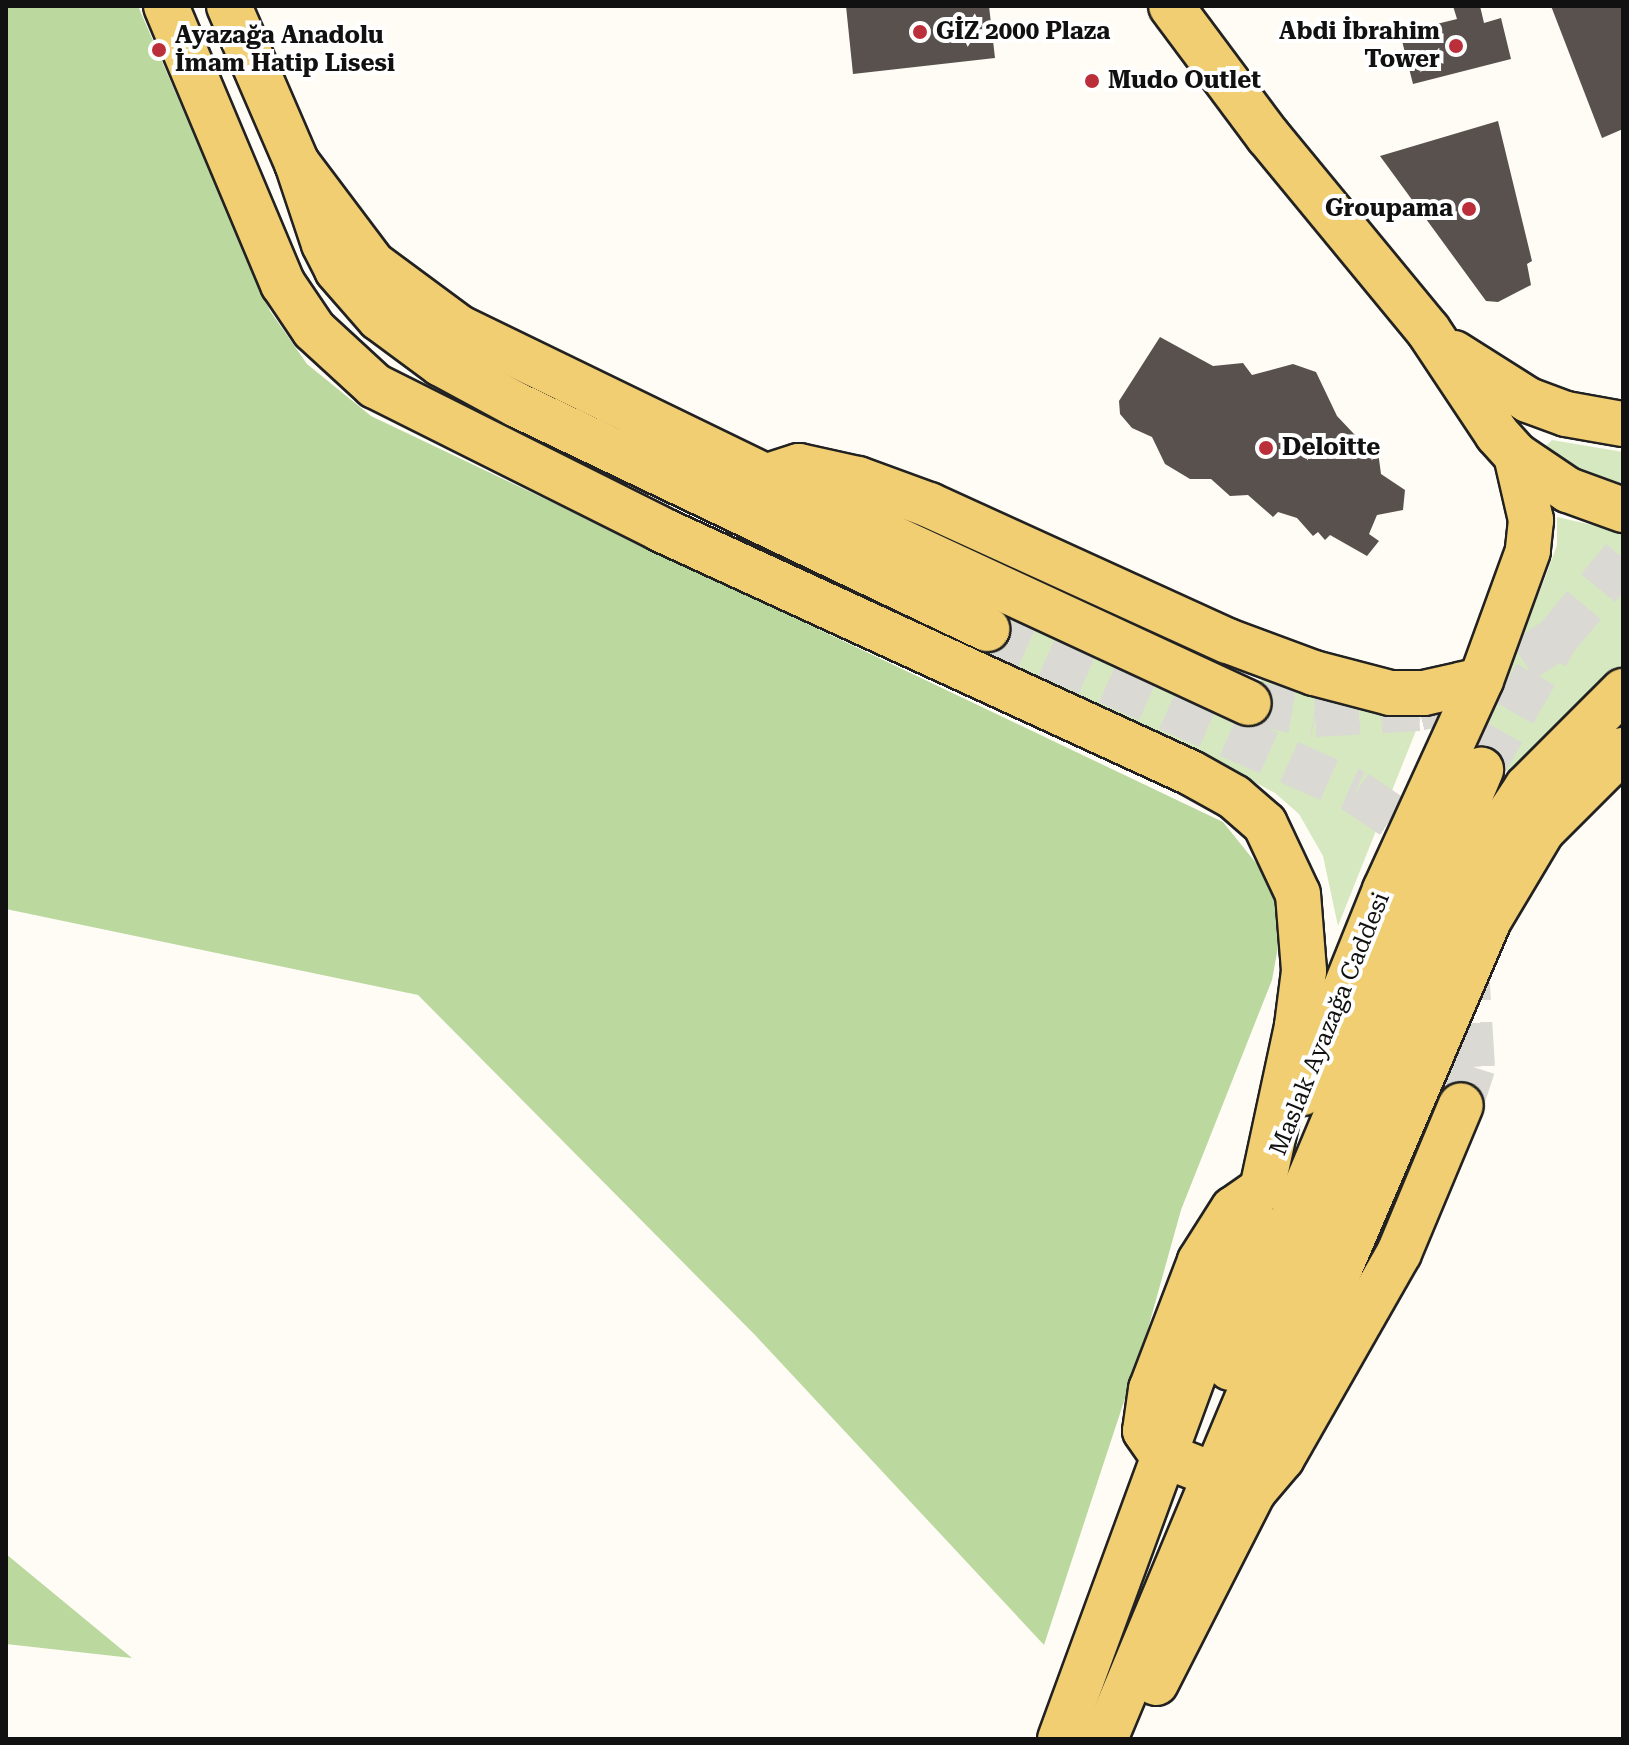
<!DOCTYPE html>
<html>
<head>
<meta charset="utf-8">
<style>
  body { margin:0 }
  #map { position:relative; width:1629px; height:1745px; overflow:hidden; background:#fefcf5; font-family:"Roboto Serif",serif }
  div>[style] { position:absolute }
  [style*='--x'] { left:calc(var(--x)*1px); top:calc(var(--y)*1px); width:calc(var(--w)*1px); rotate:calc(var(--a)*1deg) }
  .green>* { inset:0; background:#d6e8bf }
  .forest>* { inset:0; background:#bbd89f }
  .building>* { inset:0; background:#59514d }
  .primary-tunnel>* { height:44px; margin-top:-22px; transform-origin:0; background:repeating-linear-gradient(90deg,#dad9d3 0 44px,transparent 0 66px) }
  .roads { filter:drop-shadow(2px 0 #222) drop-shadow(-2px 0 #222) drop-shadow(0 2px #222) drop-shadow(0 -2px #222) }
  .primary>* { height:44px; margin:-22px; padding:0 22px; transform-origin:22px; border-radius:22px; background:#f1ce72 }
  .dots>* { width:22px; height:22px; translate:-50% -50%; box-sizing:border-box; border:4px solid #fff; border-radius:50% }
  span { translate:-50% -50%; white-space:nowrap; text-align:center; line-height:1.15; -webkit-text-stroke:8px #fff; paint-order:stroke }
  .poi-label { font-size:24px; color:#111; font-weight:700 }
  .left { translate:0 -50%; text-align:left }
  .right { translate:-100% -50%; text-align:right }
  .street-label { font-size:24px; color:#111 }
  .frame { position:absolute; inset:0; border:8px solid #111; pointer-events:none }
</style>
</head>
<body>
<div id="map">
  <div class="green">
    <div style="clip-path:polygon(1552px 440px,1623px 452px,1623px 491px,1559px 464px,1545px 447px)"></div>
    <div style="clip-path:polygon(1557px 517px,1623px 532px,1623px 672px,1510px 773px,1475px 750px,1545px 578px,1557px 545px)"></div>
    <div style="clip-path:polygon(1000px 605px,1250px 711px,1263px 675px,1351px 707px,1421px 718px,1338px 926px,1323px 856px,1299px 814px,1275px 793px,1243px 776px,980px 650px)"></div>
  </div>
  <div class="forest">
    <div style="clip-path:polygon(6px 6px,138px 6px,270px 311px,307px 364px,371px 416px,1223px 822px,1260px 868px,1277px 907px,1278px 947px,1272px 980px,1181px 1210px,1149px 1325px,1044px 1645px,755px 1335px,418px 995px,6px 909px)"></div>
    <div style="clip-path:polygon(6px 1554px,132px 1658px,6px 1644px)"></div>
  </div>
  <div class="building">
    <div style="clip-path:polygon(846px 6px,989px 6px,995px 58px,853px 74px)"></div>
    <div style="clip-path:polygon(1453px 6px,1480px 6px,1484px 23px,1501px 18px,1511px 59px,1413px 84px,1400px 33px,1457px 19px)"></div>
    <div style="clip-path:polygon(1551px 6px,1623px 6px,1623px 129px,1602px 138px)"></div>
    <div style="clip-path:polygon(1498px 121px,1532px 261px,1527px 264px,1531px 285px,1498px 302px,1486px 301px,1380px 156px)"></div>
    <div style="clip-path:polygon(1160px 337px,1213px 366px,1243px 363px,1252px 375px,1293px 364px,1316px 372px,1337px 416px,1354px 434px,1377px 444px,1381px 474px,1405px 490px,1403px 510px,1377px 515px,1369px 534px,1379px 541px,1367px 556px,1330px 535px,1325px 540px,1318px 532px,1313px 536px,1297px 518px,1278px 512px,1273px 517px,1248px 495px,1230px 496px,1211px 479px,1190px 479px,1165px 464px,1152px 437px,1132px 428px,1120px 414px,1119px 401px)"></div>
  </div>
  <div class="primary-tunnel">
    <div style="--x:987;--y:629;--w:403;--a:23.8"></div>
    <div style="--x:1356;--y:792;--w:57;--a:34.2"></div>
    <div style="--x:1403;--y:824;--w:49;--a:52.4"></div>
    <div style="--x:1249;--y:703;--w:67;--a:10.3"></div>
    <div style="--x:1315;--y:715;--w:104;--a:-3.3"></div>
    <div style="--x:1419;--y:709;--w:50;--a:-13.8"></div>
    <div style="--x:1468;--y:697;--w:105;--a:-33.4"></div>
    <div style="--x:1481;--y:770;--w:151;--a:-60.2"></div>
    <div style="--x:1556;--y:639;--w:105;--a:-50.4"></div>
    <div style="--x:1461;--y:1105;--w:40;--a:-72"></div>
    <div style="--x:1473;--y:1067;--w:114;--a:-93.5"></div>
  </div>
  <div class="roads">
    <div class="primary">
      <div style="--x:166;--y:6;--w:302;--a:67.2"></div>
      <div style="--x:283;--y:284;--w:55;--a:56"></div>
      <div style="--x:314;--y:330;--w:83;--a:42.6"></div>
      <div style="--x:375;--y:386;--w:319;--a:26.6"></div>
      <div style="--x:660;--y:529;--w:584;--a:24.68"></div>
      <div style="--x:1191;--y:773;--w:49;--a:29.2"></div>
      <div style="--x:1234;--y:797;--w:41;--a:41.1"></div>
      <div style="--x:1265;--y:824;--w:77;--a:64.8"></div>
      <div style="--x:1298;--y:894;--w:77;--a:85.5"></div>
      <div style="--x:1304;--y:971;--w:55;--a:97.3"></div>
      <div style="--x:1297;--y:1026;--w:167;--a:102.1"></div>
      <div style="--x:1262;--y:1189;--w:35;--a:145"></div>
      <div style="--x:1233;--y:1209;--w:62;--a:122.4"></div>
      <div style="--x:1200;--y:1261;--w:137;--a:110.9"></div>
      <div style="--x:1151;--y:1389;--w:42;--a:98.1"></div>
      <div style="--x:1145;--y:1431;--w:28;--a:55"></div>
      <div style="--x:1161;--y:1454;--w:100;--a:21.7"></div>
      <div style="--x:229;--y:6;--w:171;--a:66.6"></div>
      <div style="--x:297;--y:163;--w:85;--a:71.6"></div>
      <div style="--x:324;--y:244;--w:29;--a:63"></div>
      <div style="--x:337;--y:270;--w:64;--a:48.8"></div>
      <div style="--x:379;--y:318;--w:77;--a:36.6"></div>
      <div style="--x:441;--y:364;--w:86;--a:28.3"></div>
      <div style="--x:517;--y:405;--w:521;--a:25.48"></div>
      <div style="--x:1171;--y:6;--w:162;--a:53.3"></div>
      <div style="--x:1268;--y:136;--w:251;--a:50.5"></div>
      <div style="--x:1428;--y:330;--w:125;--a:56.4"></div>
      <div style="--x:1497;--y:434;--w:28;--a:48"></div>
      <div style="--x:1516;--y:455;--w:67;--a:77"></div>
      <div style="--x:1531;--y:520;--w:31;--a:96"></div>
      <div style="--x:1528;--y:551;--w:137;--a:110"></div>
      <div style="--x:1481;--y:680;--w:231;--a:114.6"></div>
      <div style="--x:1385;--y:890;--w:219;--a:112"></div>
      <div style="--x:297;--y:163;--w:126;--a:53"></div>
      <div style="--x:373;--y:264;--w:106;--a:36.5"></div>
      <div style="--x:458;--y:327;--w:483;--a:25.9"></div>
      <div style="--x:893;--y:538;--w:392;--a:24.9"></div>
      <div style="--x:1454;--y:353;--w:88;--a:32.4"></div>
      <div style="--x:1528;--y:400;--w:40;--a:20.2"></div>
      <div style="--x:1566;--y:414;--w:58;--a:10"></div>
      <div style="--x:1516;--y:455;--w:63;--a:33.9"></div>
      <div style="--x:1568;--y:490;--w:59;--a:20"></div>
      <div style="--x:774;--y:474;--w:26;--a:-18"></div>
      <div style="--x:799;--y:466;--w:60;--a:12.4"></div>
      <div style="--x:858;--y:479;--w:76;--a:20.1"></div>
      <div style="--x:929;--y:505;--w:328;--a:24.5"></div>
      <div style="--x:1228;--y:641;--w:92;--a:20.4"></div>
      <div style="--x:1314;--y:673;--w:79;--a:14.7"></div>
      <div style="--x:1390;--y:693;--w:34;--a:0"></div>
      <div style="--x:1424;--y:693;--w:58;--a:-12.8"></div>
      <div style="--x:1230;--y:1368;--w:649;--a:-67.23"></div>
      <div style="--x:1254;--y:1491;--w:40;--a:-78"></div>
      <div style="--x:1262;--y:1452;--w:65;--a:-67.4"></div>
      <div style="--x:1287;--y:1392;--w:513;--a:-66.83"></div>
      <div style="--x:1489;--y:920;--w:104;--a:-59.2"></div>
      <div style="--x:1542;--y:831;--w:115;--a:-45"></div>
      <div style="--x:1156;--y:1683;--w:216;--a:-63"></div>
      <div style="--x:1254;--y:1491;--w:43;--a:-49.7"></div>
      <div style="--x:1282;--y:1458;--w:236;--a:-60.3"></div>
      <div style="--x:1399;--y:1253;--w:160;--a:-67.3"></div>
      <div style="--x:1060;--y:1739;--w:557;--a:-69.84"></div>
      <div style="--x:1105;--y:1739;--w:869;--a:-67.33"></div>
      <div style="--x:1440;--y:937;--w:81;--a:-63.7"></div>
      <div style="--x:1476;--y:864;--w:92;--a:-56.5"></div>
      <div style="--x:1527;--y:787;--w:136;--a:-45"></div>
    </div>
  </div>
  <div class="dots">
    <div style="left:920px;top:32px;background:#ba2f3a"></div>
    <div style="left:1456px;top:46px;background:#ba2f3a"></div>
    <div style="left:159px;top:50px;background:#ba2f3a"></div>
    <div style="left:1092px;top:81px;background:#ba2f3a"></div>
    <div style="left:1469px;top:209px;background:#ba2f3a"></div>
    <div style="left:1266px;top:448px;background:#ba2f3a"></div>
  </div>
  <div class="poi-label">
    <span class="left" style="left:936px;top:32px">GİZ 2000 Plaza</span>
    <span class="right" style="left:1440px;top:46px">Abdi İbrahim<br>Tower</span>
    <span class="left" style="left:175px;top:50px">Ayazağa Anadolu<br>İmam Hatip Lisesi</span>
    <span class="left" style="left:1108px;top:81px">Mudo Outlet</span>
    <span class="right" style="left:1453px;top:209px">Groupama</span>
    <span class="left" style="left:1282px;top:448px">Deloitte</span>
  </div>
  <div class="street-label">
    <span style="left:1330px;top:1024px;rotate:-68deg">Maslak Ayazağa Caddesi</span>
  </div>
  <div class="frame"></div>
</div>
</body>
</html>
